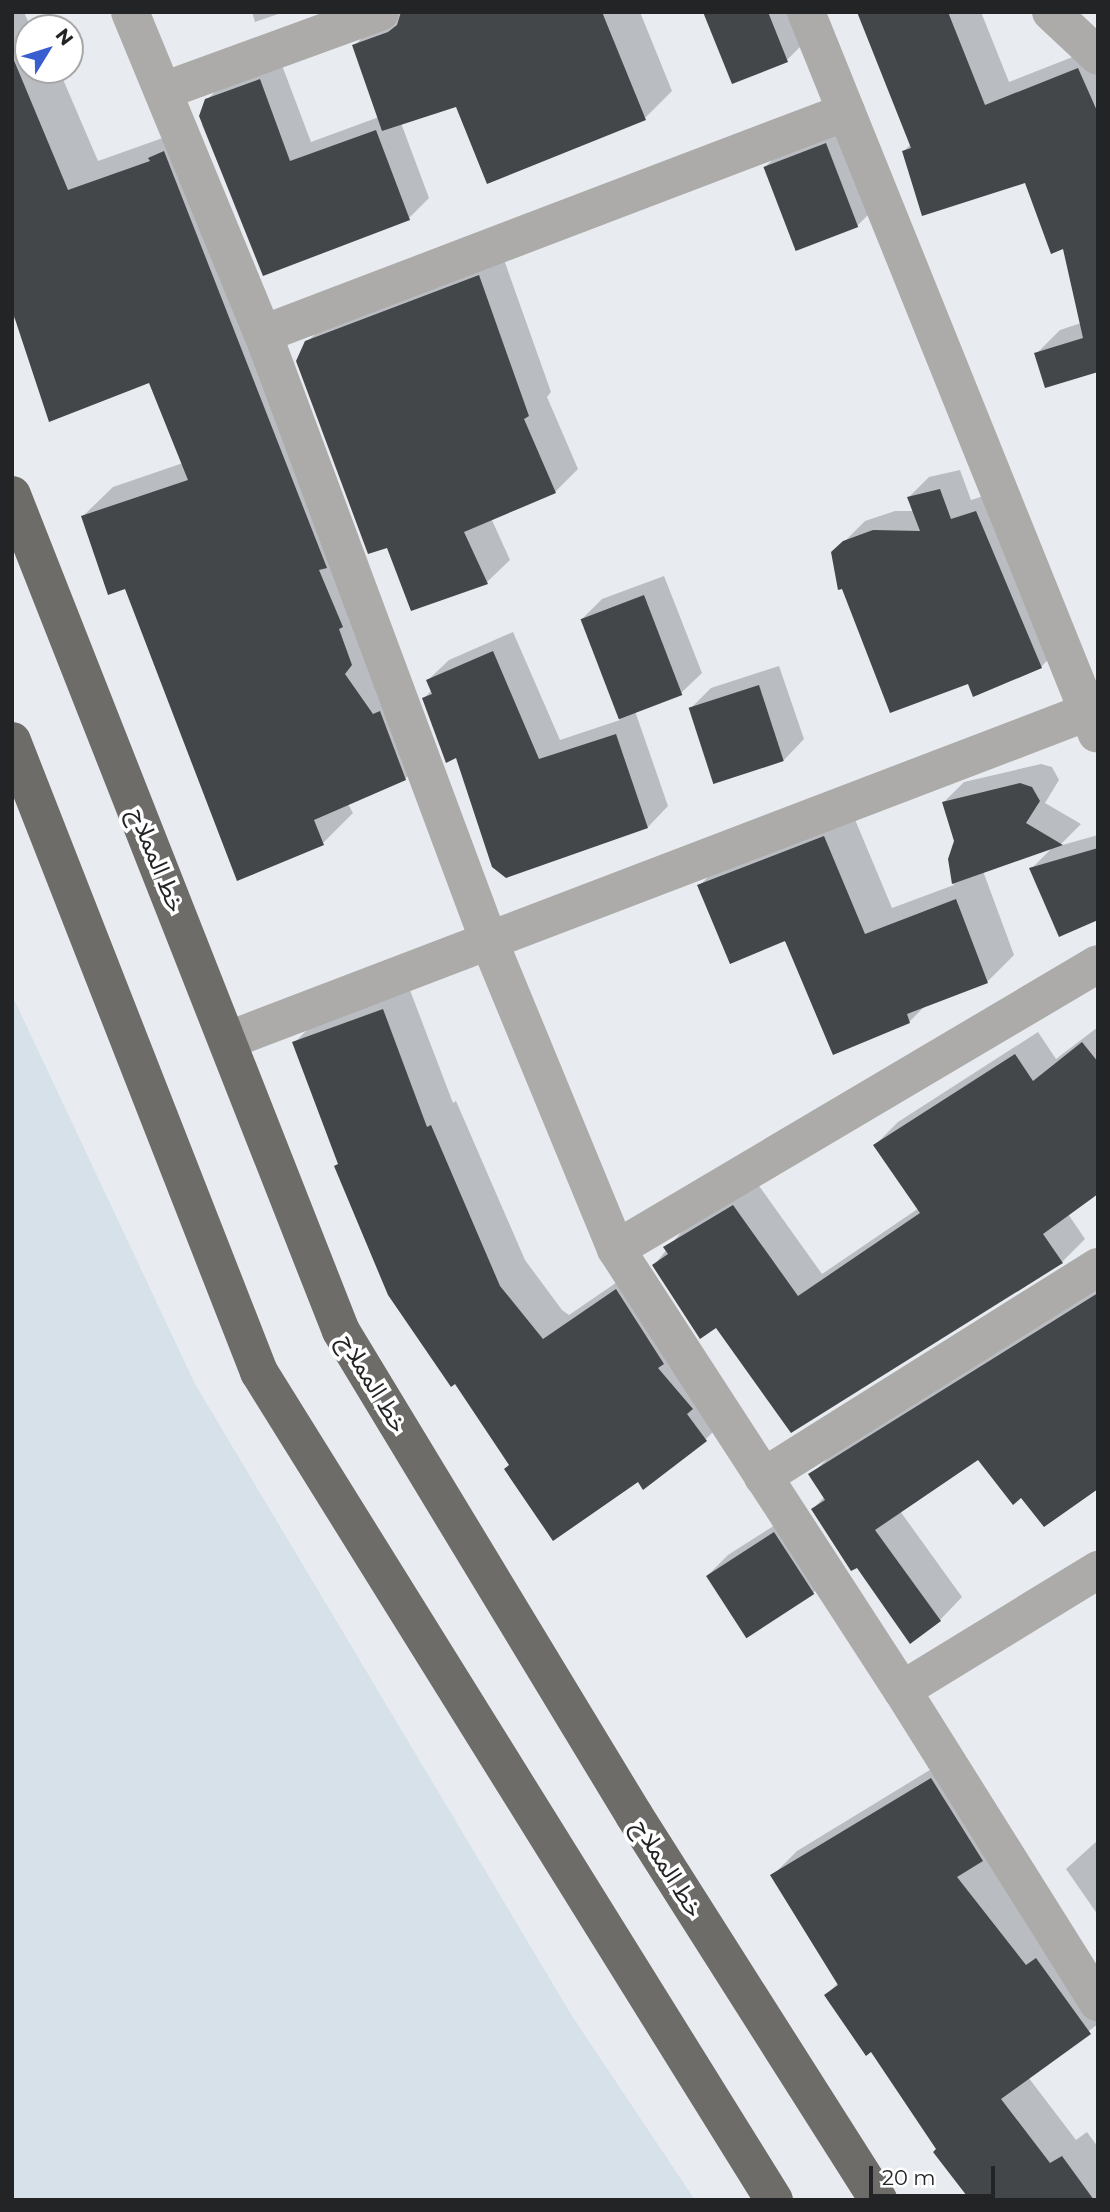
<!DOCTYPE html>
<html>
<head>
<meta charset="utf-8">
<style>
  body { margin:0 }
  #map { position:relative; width:1110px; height:2212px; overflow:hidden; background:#e8ecf0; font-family:Montserrat,"Noto Sans Arabic",sans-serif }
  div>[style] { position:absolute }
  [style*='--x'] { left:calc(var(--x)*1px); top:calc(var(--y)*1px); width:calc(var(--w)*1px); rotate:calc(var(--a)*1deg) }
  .built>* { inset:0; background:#d6e1ea }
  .shadow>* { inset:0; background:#0003 }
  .building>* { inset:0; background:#43474a; transform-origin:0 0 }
  .minor>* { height:38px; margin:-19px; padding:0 19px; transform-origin:19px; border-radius:19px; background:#acaba9 }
  .trunk>* { height:38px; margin:-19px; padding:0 19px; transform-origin:19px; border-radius:19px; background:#6e6c68 }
  span { translate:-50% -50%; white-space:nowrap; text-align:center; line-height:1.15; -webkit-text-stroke:7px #fff; paint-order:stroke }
  .street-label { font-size:24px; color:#232426 }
  .frame { position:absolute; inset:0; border:14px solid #232426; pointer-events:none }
  .north { position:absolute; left:14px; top:14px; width:70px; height:70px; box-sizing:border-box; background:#fff; border:2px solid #a7a7a8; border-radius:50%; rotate:52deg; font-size:19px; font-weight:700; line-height:28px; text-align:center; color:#232426 }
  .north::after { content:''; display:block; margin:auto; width:24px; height:32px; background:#395ecf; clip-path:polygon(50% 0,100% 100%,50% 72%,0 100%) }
  .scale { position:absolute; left:869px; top:2166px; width:126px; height:32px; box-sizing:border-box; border:4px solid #232426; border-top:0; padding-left:9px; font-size:21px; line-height:24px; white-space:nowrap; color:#232426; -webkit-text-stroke:5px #fff; paint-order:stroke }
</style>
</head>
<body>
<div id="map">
  <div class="built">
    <div style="clip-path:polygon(12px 995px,195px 1384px,572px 2016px,695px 2200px,12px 2200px)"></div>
  </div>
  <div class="shadow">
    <div style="clip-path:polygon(12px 12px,24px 12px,31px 28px,28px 70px,59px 70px,98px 161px,174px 134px,435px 749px,405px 779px,348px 804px,353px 813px,323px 843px,126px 587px,83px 516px,113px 487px,183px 463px,150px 381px,12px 318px)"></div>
    <div style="clip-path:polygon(252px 12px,284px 12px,255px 22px)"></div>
    <div style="clip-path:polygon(398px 12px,640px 12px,672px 91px,645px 118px,457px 105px,401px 123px,429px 198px,409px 218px,264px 273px,202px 125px,207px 100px,227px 79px,280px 60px,311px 142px,379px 117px,354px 46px,382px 18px)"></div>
    <div style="clip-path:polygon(704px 12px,800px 12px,810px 37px,787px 60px)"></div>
    <div style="clip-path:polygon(865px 12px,981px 12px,1009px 82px,1098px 47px,1098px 366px,1036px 354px,1060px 330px,1081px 323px,1064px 246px,1026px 180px,904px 151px,912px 143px)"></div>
    <div style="clip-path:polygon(847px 124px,878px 205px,858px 225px,765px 167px,785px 147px)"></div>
    <div style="clip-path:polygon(502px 254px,551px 392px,547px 397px,578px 469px,555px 492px,491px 518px,510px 560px,487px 582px,307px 342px,330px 319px)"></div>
    <div style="clip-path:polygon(960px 470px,971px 500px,996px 492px,1061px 646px,1041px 667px,969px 682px,833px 553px,865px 521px,895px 511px,914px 511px,909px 497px,929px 477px)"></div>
    <div style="clip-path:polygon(664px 576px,702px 673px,681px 693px,635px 711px,668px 806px,648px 827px,458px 756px,424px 698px,432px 690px,428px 680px,449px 660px,513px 632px,560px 740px,620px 720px,582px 619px,602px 599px)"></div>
    <div style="clip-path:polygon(779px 666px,804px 739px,784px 760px,716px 782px,691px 708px,711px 688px)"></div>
    <div style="clip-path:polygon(1041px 764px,1052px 767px,1059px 780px,1045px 803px,1081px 824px,1059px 846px,1098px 835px,1098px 918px,1031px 869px,1054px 846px,983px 871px,1014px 955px,987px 982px,927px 1004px,909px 1022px,699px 886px,726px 859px,851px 810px,892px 908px,954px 885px,949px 859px,956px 841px,944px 802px,964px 782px)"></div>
    <div style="clip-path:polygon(408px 985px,453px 1103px,456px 1101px,525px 1260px,562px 1310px,569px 1315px,642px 1265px,731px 1414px,702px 1443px,638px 1480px,511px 1465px,339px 1163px,294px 1043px,320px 1017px)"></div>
    <div style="clip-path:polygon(1098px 1027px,1098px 1192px,1068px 1214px,1085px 1239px,1062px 1262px,717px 1326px,654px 1265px,688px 1224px,757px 1183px,822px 1274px,919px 1208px,875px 1145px,898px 1122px,1038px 1032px,1056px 1059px)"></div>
    <div style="clip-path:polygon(1098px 1286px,1098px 1487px,1022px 1496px,978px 1457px,900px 1511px,962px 1597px,940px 1620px,857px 1566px,813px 1509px,825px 1496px,811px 1475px,834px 1452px)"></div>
    <div style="clip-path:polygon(794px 1513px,833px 1573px,813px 1593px,708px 1575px,728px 1555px)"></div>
    <div style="clip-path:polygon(956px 1754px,1098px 1986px,1098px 2024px,1028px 2077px,1076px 2140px,1087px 2132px,1098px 2147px,1098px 2200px,972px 2200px,871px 2050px,826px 1995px,838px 1983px,772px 1876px,797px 1851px)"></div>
    <div style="clip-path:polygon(1098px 1840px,1098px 1915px,1066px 1869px)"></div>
  </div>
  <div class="building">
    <div style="clip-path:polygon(401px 12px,602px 12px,646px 120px,487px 184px,456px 107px,382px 131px,352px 45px,388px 32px,397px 25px)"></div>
    <div style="clip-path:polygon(703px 12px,768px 12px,788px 62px,732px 84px)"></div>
    <div style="clip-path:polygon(857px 12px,948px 12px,985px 105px,1078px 68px,1098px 113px,1098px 372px,1045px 388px,1034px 353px,1083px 338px,1063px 249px,1051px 254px,1025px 183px,922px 216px,902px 151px,911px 148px)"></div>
    <div style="clip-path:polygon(13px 58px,68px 190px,150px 161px,148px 158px,164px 151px,327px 568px,319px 570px,343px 627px,339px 629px,352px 665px,345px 674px,373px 714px,380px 711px,406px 780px,314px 820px,324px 845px,237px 881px,125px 589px,108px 595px,81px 516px,188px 480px,149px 383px,49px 422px,12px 310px)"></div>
    <div style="clip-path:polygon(260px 79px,290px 161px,376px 130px,410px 220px,263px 276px,199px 116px,205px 99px)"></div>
    <div style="left:826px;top:143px;width:90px;height:67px;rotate:69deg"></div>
    <div style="clip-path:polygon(479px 275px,529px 416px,524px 419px,556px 493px,464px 532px,488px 584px,411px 611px,387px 548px,368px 554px,296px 361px,305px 341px)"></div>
    <div style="clip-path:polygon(940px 489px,951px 519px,976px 511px,1042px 668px,973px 697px,968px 684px,890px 713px,842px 589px,838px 590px,831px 552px,843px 541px,873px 530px,920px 531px,907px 497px)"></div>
    <div style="left:644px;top:595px;width:107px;height:68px;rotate:69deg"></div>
    <div style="clip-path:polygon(493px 651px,539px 759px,616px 734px,648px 828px,506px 878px,492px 867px,456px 758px,446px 763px,422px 698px,432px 694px,426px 680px)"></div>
    <div style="left:759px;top:685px;width:80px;height:74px;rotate:72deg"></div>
    <div style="clip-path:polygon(1020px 783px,1032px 787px,1040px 801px,1026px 823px,1063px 845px,952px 884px,948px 859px,954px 841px,942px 802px)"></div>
    <div style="clip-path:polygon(824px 836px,865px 934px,956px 899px,988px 983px,907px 1014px,910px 1023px,833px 1055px,785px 941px,730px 964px,697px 885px)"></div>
    <div style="clip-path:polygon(1098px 848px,1098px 920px,1059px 937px,1029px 868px)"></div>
    <div style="clip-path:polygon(383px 1009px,427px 1127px,431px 1125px,500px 1286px,543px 1339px,616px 1289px,664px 1364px,658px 1368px,693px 1409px,687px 1414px,707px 1441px,643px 1490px,638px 1482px,553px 1541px,504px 1469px,509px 1465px,455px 1384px,451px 1387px,388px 1295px,334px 1166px,338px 1164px,292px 1042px)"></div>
    <div style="clip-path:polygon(1082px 1042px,1098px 1062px,1098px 1194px,1043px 1234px,1063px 1263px,791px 1433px,716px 1328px,700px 1339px,652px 1265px,668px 1254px,663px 1247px,733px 1205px,798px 1296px,920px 1213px,873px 1145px,1015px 1054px,1033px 1081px)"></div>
    <div style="clip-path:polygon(1098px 1293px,1098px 1489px,1044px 1527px,1021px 1498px,1013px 1505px,978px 1460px,875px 1530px,941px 1621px,910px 1644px,857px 1568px,851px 1571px,811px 1509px,825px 1500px,808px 1474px)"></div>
    <div style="left:774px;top:1532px;width:74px;height:81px;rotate:57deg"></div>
    <div style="clip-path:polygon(931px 1778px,983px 1861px,957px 1877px,1026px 1965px,1036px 1958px,1091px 2034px,1001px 2099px,1050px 2163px,1062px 2156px,1094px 2200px,970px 2200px,933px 2152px,936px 2149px,871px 2052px,866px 2056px,824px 1995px,838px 1985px,770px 1875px)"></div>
  </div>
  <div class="minor">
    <div style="--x:130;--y:12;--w:348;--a:67.6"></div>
    <div style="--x:263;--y:334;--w:648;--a:69.58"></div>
    <div style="--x:489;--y:941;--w:333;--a:67.6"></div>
    <div style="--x:616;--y:1249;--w:526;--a:57.04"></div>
    <div style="--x:902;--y:1690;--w:369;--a:57.9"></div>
    <div style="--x:806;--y:12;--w:778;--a:68.05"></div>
    <div style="--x:1051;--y:12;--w:64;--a:43.1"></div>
    <div style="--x:163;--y:91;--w:231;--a:-20"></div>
    <div style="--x:263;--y:334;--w:624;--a:-20.85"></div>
    <div style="--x:229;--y:1040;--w:930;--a:-20.91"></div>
    <div style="--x:616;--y:1249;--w:560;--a:-30.6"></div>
    <div style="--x:763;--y:1477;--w:395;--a:-32.1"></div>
    <div style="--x:902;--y:1690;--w:230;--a:-31.5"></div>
  </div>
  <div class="trunk">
    <div style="--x:12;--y:495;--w:898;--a:68.52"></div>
    <div style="--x:341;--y:1331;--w:566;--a:58.81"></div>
    <div style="--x:634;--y:1815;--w:456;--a:57.6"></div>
    <div style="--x:12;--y:741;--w:678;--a:68.62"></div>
    <div style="--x:259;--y:1372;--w:975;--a:58.12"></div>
  </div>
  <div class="street-label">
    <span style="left:157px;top:860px;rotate:68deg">خط المملاح</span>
    <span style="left:373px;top:1383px;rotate:59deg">خط المملاح</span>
    <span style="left:668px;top:1868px;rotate:58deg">خط المملاح</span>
  </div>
  <div class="frame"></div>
  <div class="north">N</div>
  <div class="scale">20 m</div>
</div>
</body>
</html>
